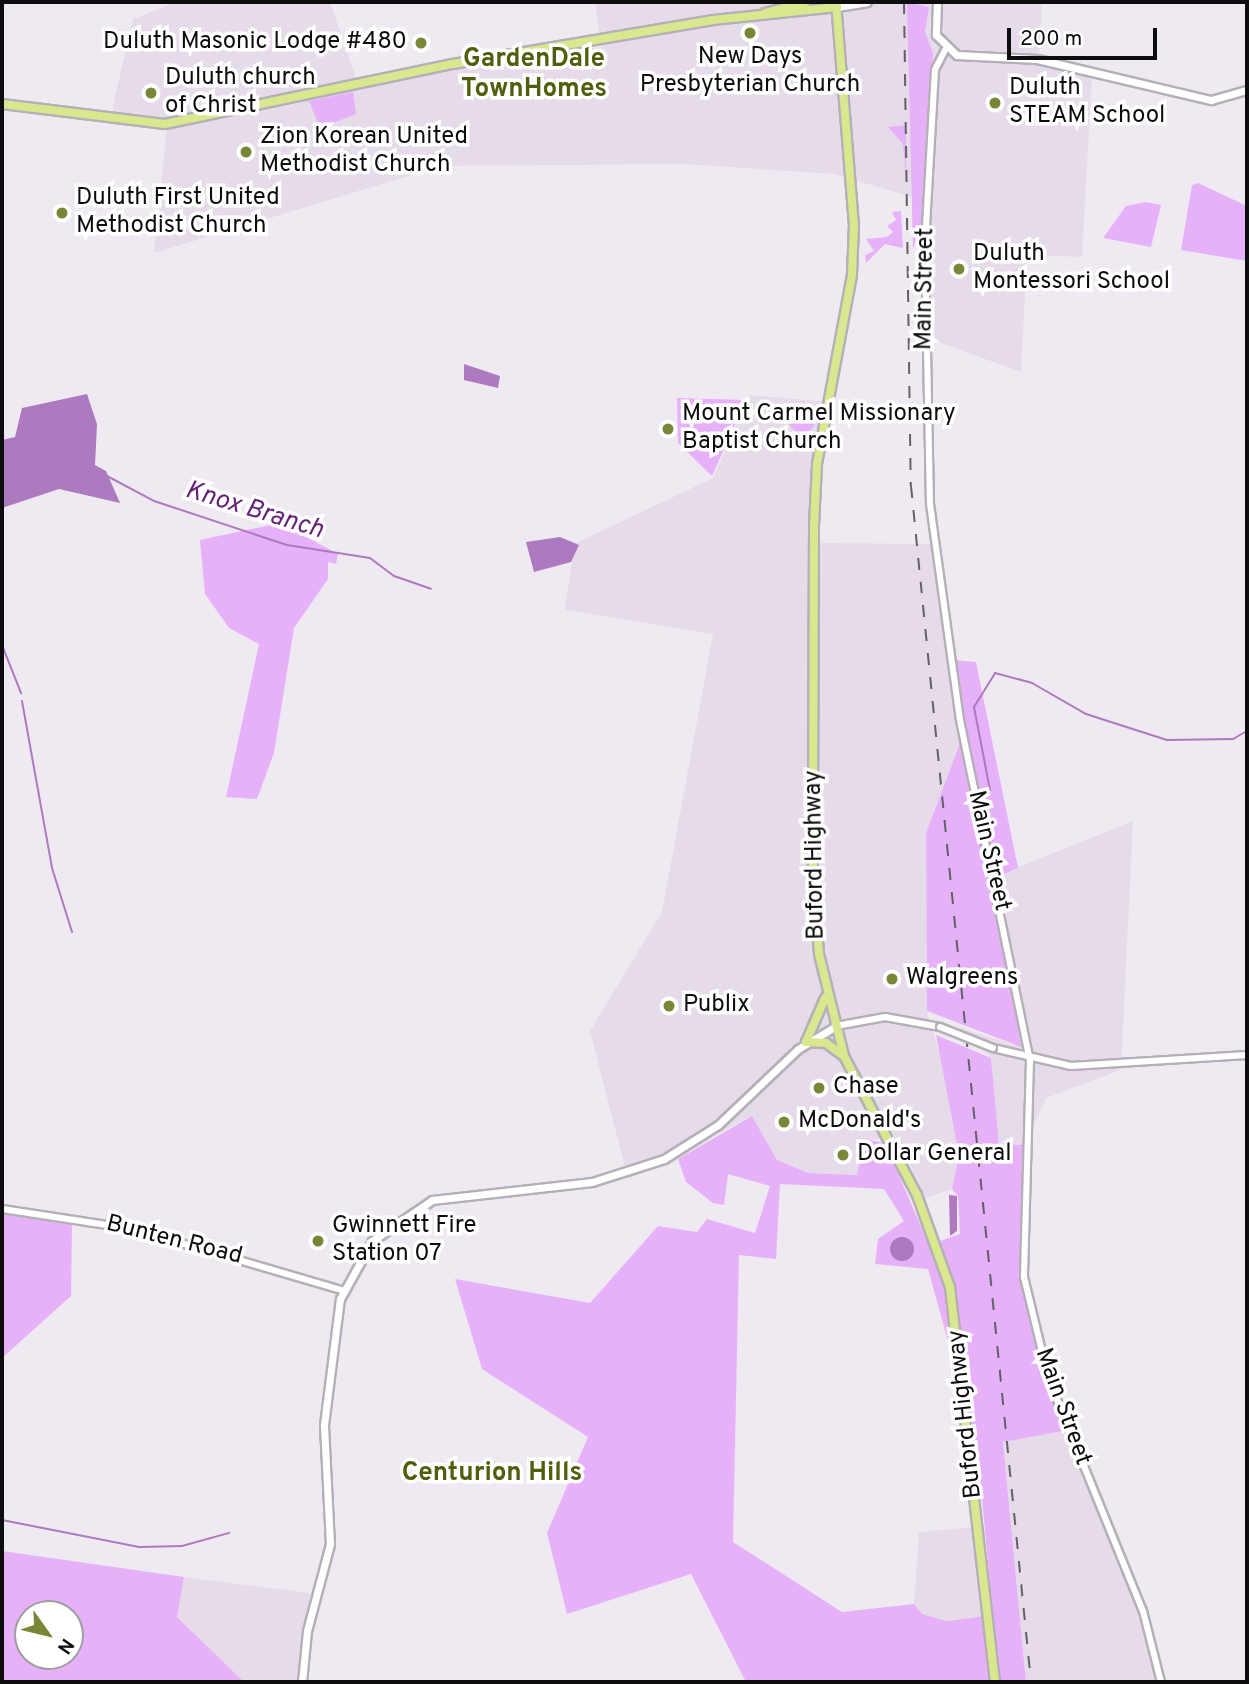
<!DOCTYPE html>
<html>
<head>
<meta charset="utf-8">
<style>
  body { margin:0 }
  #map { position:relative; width:1249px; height:1684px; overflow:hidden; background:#efeaf1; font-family:Overpass,sans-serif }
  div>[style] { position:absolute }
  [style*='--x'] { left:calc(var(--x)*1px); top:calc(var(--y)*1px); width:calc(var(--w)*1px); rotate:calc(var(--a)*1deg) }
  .built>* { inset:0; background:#e6dce9 }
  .green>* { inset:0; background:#e7b1fa }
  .round { border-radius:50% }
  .water>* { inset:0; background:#ad79bf }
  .stream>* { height:2px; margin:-1px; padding:0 1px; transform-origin:1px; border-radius:1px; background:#ad79bf }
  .roads { filter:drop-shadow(2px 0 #b5b0b7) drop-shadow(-2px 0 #b5b0b7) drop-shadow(0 2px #b5b0b7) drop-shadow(0 -2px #b5b0b7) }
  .tertiary>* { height:6px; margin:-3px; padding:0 3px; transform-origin:3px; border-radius:3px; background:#fff }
  .secondary>* { height:7px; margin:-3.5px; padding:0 3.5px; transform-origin:3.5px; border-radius:3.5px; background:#fff }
  .primary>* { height:8px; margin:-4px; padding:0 4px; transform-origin:4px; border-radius:4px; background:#d9e78e }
  .rail>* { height:2px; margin-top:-1px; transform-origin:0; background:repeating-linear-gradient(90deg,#626064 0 12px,transparent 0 24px) }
  .bridges { filter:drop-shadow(2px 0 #b5b0b7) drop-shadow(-2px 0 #b5b0b7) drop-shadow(0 2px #b5b0b7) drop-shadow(0 -2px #b5b0b7) }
  .tertiary-bridge>* { height:6px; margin:-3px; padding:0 3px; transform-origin:3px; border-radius:3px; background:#fff }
  .dots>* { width:19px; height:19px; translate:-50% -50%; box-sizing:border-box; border:4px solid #fff; border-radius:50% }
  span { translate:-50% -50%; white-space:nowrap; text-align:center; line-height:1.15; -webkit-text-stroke:7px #fff; paint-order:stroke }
  .poi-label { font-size:24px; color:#0d0c0e }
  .right { translate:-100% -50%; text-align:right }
  .left { translate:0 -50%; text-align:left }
  .street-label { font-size:24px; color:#0d0c0e }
  .neighbourhood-label { font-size:26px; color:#525e0e; font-weight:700 }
  .water-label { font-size:26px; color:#642378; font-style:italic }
  .frame { position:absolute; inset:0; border:4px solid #0d0c0e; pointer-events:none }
  .north { position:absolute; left:14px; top:1600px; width:70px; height:70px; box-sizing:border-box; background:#fff; border:2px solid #9e9e9f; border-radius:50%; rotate:124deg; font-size:19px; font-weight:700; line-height:28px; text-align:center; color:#0d0c0e }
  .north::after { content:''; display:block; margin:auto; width:24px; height:32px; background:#788735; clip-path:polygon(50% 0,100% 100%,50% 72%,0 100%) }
  .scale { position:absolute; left:1007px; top:28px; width:150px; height:32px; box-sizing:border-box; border:4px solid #0d0c0e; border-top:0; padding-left:9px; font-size:21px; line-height:24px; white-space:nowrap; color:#0d0c0e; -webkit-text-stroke:5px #fff; paint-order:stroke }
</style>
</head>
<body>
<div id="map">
  <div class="built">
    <div style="clip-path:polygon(176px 2px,330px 2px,359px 87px,484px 60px,601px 47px,595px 2px,1042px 2px,1039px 63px,1092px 75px,1082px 257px,1027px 255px,1021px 372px,925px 337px,930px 202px,833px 174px,684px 164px,441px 166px,154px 253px,167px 127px,115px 124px,113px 106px,133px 19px)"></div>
    <div style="clip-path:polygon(750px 395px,828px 402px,816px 543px,937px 544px,962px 738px,926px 833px,927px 1011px,949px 1085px,959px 1155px,952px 1189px,926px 1198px,897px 1137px,865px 1140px,857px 1175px,808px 1173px,777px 1160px,752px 1116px,628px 1179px,590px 1031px,662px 912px,713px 634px,565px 610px,574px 544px,713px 478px)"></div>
    <div style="clip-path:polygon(1133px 821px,1121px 1070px,1046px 1098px,1024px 1145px,999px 1144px,991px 1058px,958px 1027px,1020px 1047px,992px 878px)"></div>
    <div style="clip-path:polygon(1063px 1431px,1152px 1642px,1158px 1682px,1026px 1682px,1003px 1441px)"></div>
    <div style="clip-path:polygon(984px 1526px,993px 1615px,947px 1621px,922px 1614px,914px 1604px,919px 1532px)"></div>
    <div style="clip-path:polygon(184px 1577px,310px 1593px,303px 1682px,244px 1682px,177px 1617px)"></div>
  </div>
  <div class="green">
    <div style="clip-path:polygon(907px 2px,929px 7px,925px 32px,933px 53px,925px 215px,913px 249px)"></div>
    <div style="clip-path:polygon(353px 92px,356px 114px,320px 128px,309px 101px)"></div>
    <div style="clip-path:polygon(906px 125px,906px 178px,903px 144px,888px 127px)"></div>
    <div style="clip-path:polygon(1198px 183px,1247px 206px,1247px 261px,1181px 250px,1192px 185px)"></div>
    <div style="clip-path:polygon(1146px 202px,1161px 205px,1151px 247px,1103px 238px,1126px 206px)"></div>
    <div style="clip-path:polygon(901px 211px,903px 248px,885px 244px,866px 263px,865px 255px,874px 251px,866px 239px,887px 237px,893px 232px,887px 226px,896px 220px,892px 212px)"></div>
    <div style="clip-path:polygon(677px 398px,746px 400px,712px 476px,678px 443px)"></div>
    <div class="round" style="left:789px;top:407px;width:26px;height:26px"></div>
    <div style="clip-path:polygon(280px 523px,338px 554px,336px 564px,328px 562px,328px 579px,294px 628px,274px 753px,257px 799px,226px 797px,259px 644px,229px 628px,205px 594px,200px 540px)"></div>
    <div style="clip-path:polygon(953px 660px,976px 662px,1018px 868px,992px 879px,1021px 1047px,927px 1011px,926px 833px,962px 738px)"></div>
    <div style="clip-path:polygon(evenodd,936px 1035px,991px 1058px,999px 1144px,1024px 1145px,1020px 1257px,1063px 1431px,1003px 1442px,1026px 1682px,746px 1682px,691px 1574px,567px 1614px,547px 1533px,588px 1437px,482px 1369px,455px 1279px,590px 1303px,658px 1226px,697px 1232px,707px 1219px,755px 1233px,770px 1186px,728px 1174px,724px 1205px,713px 1203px,686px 1182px,678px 1159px,752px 1116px,777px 1160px,808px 1173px,857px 1175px,865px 1139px,885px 1143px,929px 1245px,960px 1234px,958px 1196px,952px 1189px,959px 1155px,936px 1035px,780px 1184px,884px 1189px,904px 1221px,878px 1239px,875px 1264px,928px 1269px,977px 1446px,993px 1615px,947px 1621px,922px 1614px,914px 1604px,842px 1612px,733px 1542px,739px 1255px,776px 1259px,780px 1184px)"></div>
    <div style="clip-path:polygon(2px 1210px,72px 1223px,71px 1296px,2px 1358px)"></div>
    <div style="clip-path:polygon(evenodd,2px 1551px,184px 1577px,177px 1617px,244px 1682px,2px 1682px,2px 1551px,28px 1614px,70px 1614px,70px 1656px,28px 1656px,28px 1614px)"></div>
  </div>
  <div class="water">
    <div style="clip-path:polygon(464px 364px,500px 376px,498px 388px,464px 380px)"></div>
    <div style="clip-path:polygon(87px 394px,97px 424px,95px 465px,106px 471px,120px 503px,59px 489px,2px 508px,2px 440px,15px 437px,22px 408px)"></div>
    <div style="clip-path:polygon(560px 537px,579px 545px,571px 562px,534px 572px,526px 542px)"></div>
    <div style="clip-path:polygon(949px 1195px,957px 1196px,957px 1231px,950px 1236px)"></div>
    <div class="round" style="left:890px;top:1237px;width:24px;height:24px"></div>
  </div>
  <div class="stream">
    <div style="--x:107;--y:476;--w:53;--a:28"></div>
    <div style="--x:154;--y:501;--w:140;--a:18.3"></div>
    <div style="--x:287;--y:545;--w:84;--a:8.9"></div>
    <div style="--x:370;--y:558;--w:30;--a:37"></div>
    <div style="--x:394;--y:576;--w:39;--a:19"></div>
    <div style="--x:2;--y:645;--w:52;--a:68.4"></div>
    <div style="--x:22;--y:701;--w:170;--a:79.8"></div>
    <div style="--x:52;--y:868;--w:67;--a:72.6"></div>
    <div style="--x:990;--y:790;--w:85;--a:-100.9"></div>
    <div style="--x:974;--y:707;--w:40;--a:-58"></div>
    <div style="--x:995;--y:673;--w:38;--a:15"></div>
    <div style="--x:1032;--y:683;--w:62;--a:29.9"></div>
    <div style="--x:1086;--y:714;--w:85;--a:17.8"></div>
    <div style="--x:1167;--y:740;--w:66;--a:-0.9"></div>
    <div style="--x:1233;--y:739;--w:16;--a:-30"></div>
    <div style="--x:2;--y:1520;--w:141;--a:11.1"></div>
    <div style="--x:140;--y:1547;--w:42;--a:-1.4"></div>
    <div style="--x:182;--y:1546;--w:49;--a:-15.5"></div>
  </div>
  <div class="roads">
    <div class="tertiary">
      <div style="--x:945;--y:50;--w:22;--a:117"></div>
      <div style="--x:935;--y:70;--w:174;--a:93.3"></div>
      <div style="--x:925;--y:244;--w:260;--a:88.9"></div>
      <div style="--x:930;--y:504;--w:218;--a:82.1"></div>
      <div style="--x:960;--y:720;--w:347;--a:78.4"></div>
      <div style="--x:1030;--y:1060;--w:217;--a:91.6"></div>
      <div style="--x:1024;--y:1277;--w:106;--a:76.4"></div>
      <div style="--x:1049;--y:1380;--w:249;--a:67.9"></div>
      <div style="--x:1143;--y:1611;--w:73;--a:75.8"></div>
      <div style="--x:836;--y:1026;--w:50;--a:-10.4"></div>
      <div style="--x:885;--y:1017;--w:56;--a:10.3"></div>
      <div style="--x:993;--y:1048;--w:80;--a:13"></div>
      <div style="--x:1071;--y:1066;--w:176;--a:-3.6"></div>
      <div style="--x:2;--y:1209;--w:133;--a:8.7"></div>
      <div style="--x:133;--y:1229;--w:218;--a:16.3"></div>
    </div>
    <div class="secondary">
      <div style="--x:937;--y:2;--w:33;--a:92"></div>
      <div style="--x:936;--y:35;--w:29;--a:44"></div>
      <div style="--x:957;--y:55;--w:80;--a:2.9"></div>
      <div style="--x:1037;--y:59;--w:179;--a:13.3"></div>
      <div style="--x:1211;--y:100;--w:37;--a:-16"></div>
      <div style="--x:837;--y:7;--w:30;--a:-9"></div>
      <div style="--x:302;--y:1682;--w:51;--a:-84.4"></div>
      <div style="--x:307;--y:1631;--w:90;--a:-75.2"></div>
      <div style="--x:330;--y:1544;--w:119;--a:-92.9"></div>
      <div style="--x:324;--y:1425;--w:127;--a:-82.8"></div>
      <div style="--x:340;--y:1299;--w:66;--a:-61.1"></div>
      <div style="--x:372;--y:1241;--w:73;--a:-34.3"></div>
      <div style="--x:432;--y:1200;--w:161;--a:-6.4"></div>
      <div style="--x:592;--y:1182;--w:76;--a:-17.7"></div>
      <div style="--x:664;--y:1159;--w:64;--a:-32.2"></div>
      <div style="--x:718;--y:1125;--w:110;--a:-43.5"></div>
      <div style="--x:798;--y:1049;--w:44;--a:-31.2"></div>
    </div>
    <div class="primary">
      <div style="--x:836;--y:2;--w:224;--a:85.4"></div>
      <div style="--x:854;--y:225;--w:50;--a:92.3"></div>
      <div style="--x:852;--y:275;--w:192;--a:100.5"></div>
      <div style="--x:817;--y:464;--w:62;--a:92.8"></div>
      <div style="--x:814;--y:526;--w:348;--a:90.2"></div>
      <div style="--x:813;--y:874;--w:80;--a:85.7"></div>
      <div style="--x:819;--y:954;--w:105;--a:76.2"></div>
      <div style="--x:844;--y:1056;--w:157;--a:62.3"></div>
      <div style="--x:917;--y:1195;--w:98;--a:70.3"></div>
      <div style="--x:950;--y:1287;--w:398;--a:83.5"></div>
      <div style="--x:765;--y:13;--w:42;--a:-15"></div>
      <div style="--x:2;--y:104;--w:164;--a:7"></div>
      <div style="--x:165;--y:124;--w:294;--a:-11.8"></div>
      <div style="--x:453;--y:64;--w:264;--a:-9.6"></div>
      <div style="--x:713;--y:20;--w:125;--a:-6"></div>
      <div style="--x:825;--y:998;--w:48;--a:113.4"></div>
      <div style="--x:806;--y:1042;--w:20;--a:3"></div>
      <div style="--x:826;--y:1043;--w:22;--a:36"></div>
    </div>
  </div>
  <div class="rail">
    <div style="--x:904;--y:2;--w:484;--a:89.2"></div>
    <div style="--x:911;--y:486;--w:1202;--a:84.27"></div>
  </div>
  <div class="bridges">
    <div class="tertiary-bridge">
      <div style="--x:940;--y:1027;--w:57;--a:21.6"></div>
    </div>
  </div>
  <div class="dots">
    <div style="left:750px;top:33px;background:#788735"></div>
    <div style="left:421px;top:43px;background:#788735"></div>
    <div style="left:151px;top:93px;background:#788735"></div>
    <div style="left:995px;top:103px;background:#788735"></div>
    <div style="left:246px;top:152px;background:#788735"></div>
    <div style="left:62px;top:213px;background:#788735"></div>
    <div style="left:959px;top:269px;background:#788735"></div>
    <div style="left:668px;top:429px;background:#788735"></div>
    <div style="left:892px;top:979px;background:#788735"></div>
    <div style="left:669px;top:1006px;background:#788735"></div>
    <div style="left:819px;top:1088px;background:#788735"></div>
    <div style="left:784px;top:1122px;background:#788735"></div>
    <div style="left:843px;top:1155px;background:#788735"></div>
    <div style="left:318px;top:1241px;background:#788735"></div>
  </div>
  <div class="poi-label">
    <span class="right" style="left:407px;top:43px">Duluth Masonic Lodge #480</span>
    <span style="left:750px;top:72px">New Days<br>Presbyterian Church</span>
    <span class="left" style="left:165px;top:93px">Duluth church<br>of Christ</span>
    <span class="left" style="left:1009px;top:103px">Duluth<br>STEAM School</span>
    <span class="left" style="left:260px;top:152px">Zion Korean United<br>Methodist Church</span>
    <span class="left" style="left:76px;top:213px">Duluth First United<br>Methodist Church</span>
    <span class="left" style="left:973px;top:269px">Duluth<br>Montessori School</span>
    <span class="left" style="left:682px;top:429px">Mount Carmel Missionary<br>Baptist Church</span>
    <span class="left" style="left:906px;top:979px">Walgreens</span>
    <span class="left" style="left:683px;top:1006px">Publix</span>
    <span class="left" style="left:833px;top:1088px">Chase</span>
    <span class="left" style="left:798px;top:1122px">McDonald's</span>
    <span class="left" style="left:857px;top:1155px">Dollar General</span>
    <span class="left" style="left:332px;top:1241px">Gwinnett Fire<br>Station 07</span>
  </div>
  <div class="street-label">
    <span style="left:926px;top:289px;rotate:-89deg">Main Street</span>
    <span style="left:988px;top:851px;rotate:77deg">Main Street</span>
    <span style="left:816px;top:855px;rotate:-91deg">Buford Highway</span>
    <span style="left:174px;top:1241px;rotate:14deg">Bunten Road</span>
    <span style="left:1062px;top:1407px;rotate:70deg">Main Street</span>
    <span style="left:966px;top:1414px;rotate:-96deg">Buford Highway</span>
  </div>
  <div class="neighbourhood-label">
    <span style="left:534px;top:75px">GardenDale<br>TownHomes</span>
    <span style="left:492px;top:1474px">Centurion Hills</span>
  </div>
  <div class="water-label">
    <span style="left:254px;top:511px;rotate:17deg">Knox Branch</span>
  </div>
  <div class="frame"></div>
  <div class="north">N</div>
  <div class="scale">200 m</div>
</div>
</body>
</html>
